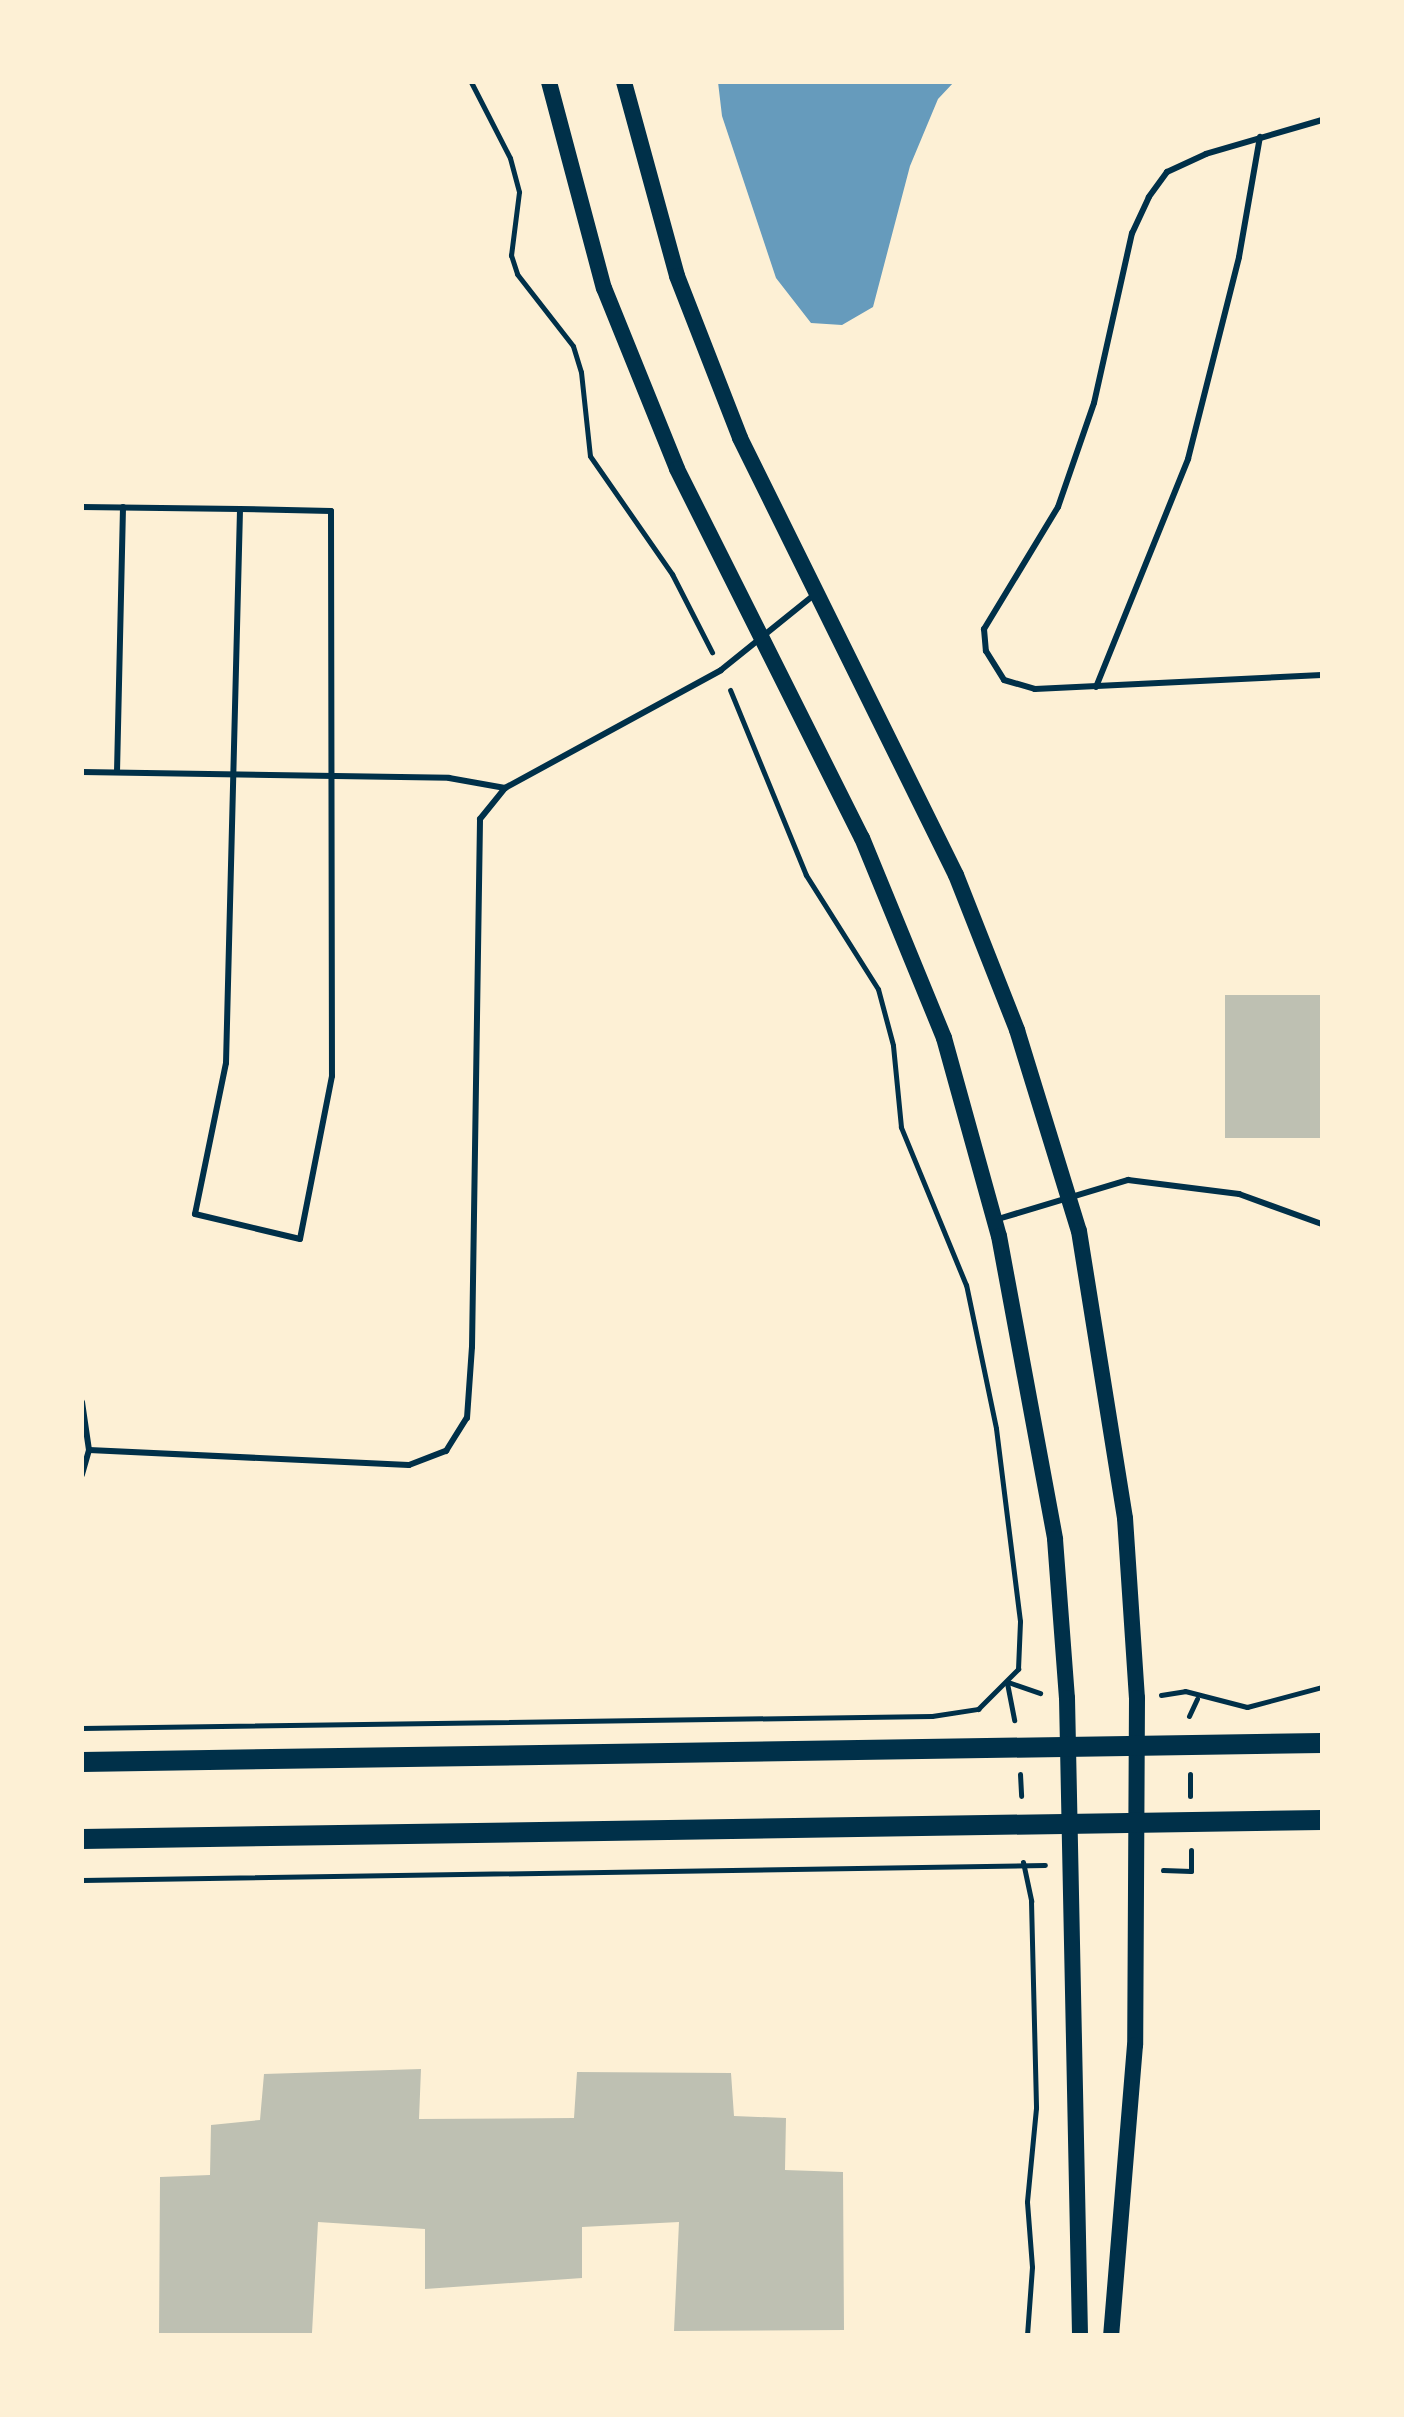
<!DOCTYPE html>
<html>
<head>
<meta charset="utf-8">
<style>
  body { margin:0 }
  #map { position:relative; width:1404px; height:2417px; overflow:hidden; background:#fdf0d5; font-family:Jost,sans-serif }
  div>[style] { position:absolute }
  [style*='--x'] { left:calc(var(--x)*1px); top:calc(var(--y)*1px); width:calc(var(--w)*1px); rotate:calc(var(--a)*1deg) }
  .water>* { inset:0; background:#669bbc }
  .building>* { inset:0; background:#bec0b2; transform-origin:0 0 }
  .path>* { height:5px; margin:-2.5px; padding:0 2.5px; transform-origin:2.5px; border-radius:2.5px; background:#003049 }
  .service>* { height:6px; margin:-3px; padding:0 3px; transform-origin:3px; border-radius:3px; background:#003049 }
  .secondary>* { height:16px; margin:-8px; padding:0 8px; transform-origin:8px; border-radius:8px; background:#003049 }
  .primary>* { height:20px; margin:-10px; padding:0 10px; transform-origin:10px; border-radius:10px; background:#003049 }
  span { translate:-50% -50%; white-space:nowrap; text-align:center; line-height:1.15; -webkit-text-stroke:7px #fdf0d5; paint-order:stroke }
  .frame { position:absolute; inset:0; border:84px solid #fdf0d5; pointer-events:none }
</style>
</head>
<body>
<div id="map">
  <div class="water">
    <div style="clip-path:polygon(718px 82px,954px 82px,938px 99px,910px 166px,873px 307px,842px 325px,811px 323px,776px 278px,722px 116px)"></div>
  </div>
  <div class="building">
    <div style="left:1322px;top:995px;width:143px;height:97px;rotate:90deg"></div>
    <div style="clip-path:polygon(421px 2069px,419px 2119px,574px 2118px,577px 2072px,731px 2073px,734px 2116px,786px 2118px,785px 2170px,843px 2172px,844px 2330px,674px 2331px,679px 2222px,582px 2227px,582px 2278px,425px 2289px,425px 2229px,318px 2222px,312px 2333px,159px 2335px,160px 2177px,210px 2175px,211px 2125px,260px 2120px,264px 2074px)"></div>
  </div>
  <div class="path">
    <div style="--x:471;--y:82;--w:85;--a:62.8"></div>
    <div style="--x:510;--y:158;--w:35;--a:75"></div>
    <div style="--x:519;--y:192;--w:64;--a:97.2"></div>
    <div style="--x:511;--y:255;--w:20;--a:72"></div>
    <div style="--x:517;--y:274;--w:91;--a:52.1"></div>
    <div style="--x:573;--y:346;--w:27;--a:73"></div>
    <div style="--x:581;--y:372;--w:84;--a:83.9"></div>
    <div style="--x:590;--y:456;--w:144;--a:55.2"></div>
    <div style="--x:672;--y:574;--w:88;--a:62.9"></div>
    <div style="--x:1008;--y:1682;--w:34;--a:19"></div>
    <div style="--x:1007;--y:1683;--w:38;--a:79"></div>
    <div style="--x:1161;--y:1695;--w:24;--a:-9"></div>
    <div style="--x:1185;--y:1691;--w:64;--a:14.5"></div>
    <div style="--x:1247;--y:1707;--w:78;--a:-14.9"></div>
    <div style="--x:1189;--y:1716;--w:19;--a:-65"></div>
    <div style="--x:82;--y:1728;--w:850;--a:-0.81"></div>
    <div style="--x:932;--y:1716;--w:47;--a:-8.7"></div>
    <div style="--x:978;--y:1709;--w:57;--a:-45"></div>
    <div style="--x:1018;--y:1669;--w:48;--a:-87.6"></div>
    <div style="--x:1020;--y:1621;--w:194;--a:-97.1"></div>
    <div style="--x:996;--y:1428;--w:146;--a:-101.8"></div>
    <div style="--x:966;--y:1285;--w:171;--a:-112.4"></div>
    <div style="--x:901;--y:1127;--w:82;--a:-95.6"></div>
    <div style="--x:893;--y:1045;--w:58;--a:-105"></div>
    <div style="--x:878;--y:989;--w:135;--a:-122.3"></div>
    <div style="--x:806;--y:875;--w:200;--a:-112.3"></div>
    <div style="--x:1020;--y:1774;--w:22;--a:87"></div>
    <div style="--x:1190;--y:1774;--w:22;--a:90"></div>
    <div style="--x:1023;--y:1862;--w:40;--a:78"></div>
    <div style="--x:1031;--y:1901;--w:207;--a:88.6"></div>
    <div style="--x:1036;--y:2108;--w:94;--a:95.5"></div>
    <div style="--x:1027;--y:2202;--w:65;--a:85.6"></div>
    <div style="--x:1032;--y:2267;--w:68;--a:94.2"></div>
    <div style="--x:1163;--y:1870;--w:28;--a:2"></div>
    <div style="--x:1191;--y:1871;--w:21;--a:-90"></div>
    <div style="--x:82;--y:1880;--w:963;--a:-0.89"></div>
  </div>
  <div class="service">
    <div style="--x:1322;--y:120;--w:121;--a:163.7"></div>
    <div style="--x:1206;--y:154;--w:43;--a:155.2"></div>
    <div style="--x:1167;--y:172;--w:31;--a:126"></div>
    <div style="--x:1149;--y:197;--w:40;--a:115"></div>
    <div style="--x:1132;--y:233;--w:174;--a:102.6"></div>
    <div style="--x:1094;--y:403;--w:110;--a:109.1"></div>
    <div style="--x:1058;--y:507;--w:143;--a:121.2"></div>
    <div style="--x:984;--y:629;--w:22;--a:85"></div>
    <div style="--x:986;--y:651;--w:34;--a:58"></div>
    <div style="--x:1004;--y:680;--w:32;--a:16"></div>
    <div style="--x:1035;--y:689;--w:287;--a:-2.8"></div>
    <div style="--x:82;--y:507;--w:158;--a:0.7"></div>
    <div style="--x:240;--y:509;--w:91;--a:1.3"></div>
    <div style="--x:331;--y:511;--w:565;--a:89.9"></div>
    <div style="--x:332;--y:1076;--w:166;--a:101.1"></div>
    <div style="--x:300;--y:1239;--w:108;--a:-166.6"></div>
    <div style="--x:195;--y:1214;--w:154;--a:-78.4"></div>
    <div style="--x:226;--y:1063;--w:554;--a:-88.55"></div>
    <div style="--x:1096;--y:687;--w:246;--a:-68"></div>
    <div style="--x:1188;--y:459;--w:208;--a:-75.8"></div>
    <div style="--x:1239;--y:257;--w:122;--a:-80.1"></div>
    <div style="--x:82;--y:772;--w:367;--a:0.9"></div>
    <div style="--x:449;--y:778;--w:57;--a:10.1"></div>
    <div style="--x:117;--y:772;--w:265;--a:-88.7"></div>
    <div style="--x:998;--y:1219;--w:136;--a:-16.7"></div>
    <div style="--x:1128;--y:1180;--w:112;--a:7.2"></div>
    <div style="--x:1239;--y:1194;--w:88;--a:19.9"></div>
    <div style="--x:82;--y:1402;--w:49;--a:81.7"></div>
    <div style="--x:89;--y:1450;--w:26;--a:106"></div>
    <div style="--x:89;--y:1450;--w:320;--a:2.7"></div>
    <div style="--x:409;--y:1465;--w:40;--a:-21"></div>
    <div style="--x:446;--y:1451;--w:39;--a:-58"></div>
    <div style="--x:467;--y:1418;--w:71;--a:-86"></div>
    <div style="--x:472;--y:1347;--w:528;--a:-89.13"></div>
    <div style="--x:480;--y:819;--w:40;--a:-51"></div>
    <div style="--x:505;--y:788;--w:246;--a:-28.6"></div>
    <div style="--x:721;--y:670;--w:119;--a:-38.9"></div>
  </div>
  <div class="secondary">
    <div style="--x:549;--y:82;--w:213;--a:75.1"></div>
    <div style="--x:604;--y:288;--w:195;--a:68"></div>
    <div style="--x:677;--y:469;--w:413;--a:63.4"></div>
    <div style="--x:862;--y:838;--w:216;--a:67.7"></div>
    <div style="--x:944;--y:1038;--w:205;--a:74.5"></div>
    <div style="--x:999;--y:1236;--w:308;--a:79.5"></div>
    <div style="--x:1055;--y:1539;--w:159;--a:85.7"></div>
    <div style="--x:1067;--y:1698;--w:637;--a:88.83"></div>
    <div style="--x:624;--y:82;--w:201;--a:74.7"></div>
    <div style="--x:677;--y:276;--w:174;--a:68.7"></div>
    <div style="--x:740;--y:438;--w:487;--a:63.7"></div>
    <div style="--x:956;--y:875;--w:167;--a:68.5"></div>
    <div style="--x:1017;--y:1030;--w:210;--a:72.9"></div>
    <div style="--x:1079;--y:1231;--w:291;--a:80.9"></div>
    <div style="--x:1125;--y:1518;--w:180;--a:86.2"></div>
    <div style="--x:1137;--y:1698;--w:347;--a:90.3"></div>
    <div style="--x:1135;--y:2045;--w:291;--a:94.7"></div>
  </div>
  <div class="primary">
    <div style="--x:82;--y:1762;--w:1240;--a:-0.88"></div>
    <div style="--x:82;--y:1839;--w:1240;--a:-0.88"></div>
  </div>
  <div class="frame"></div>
</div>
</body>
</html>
